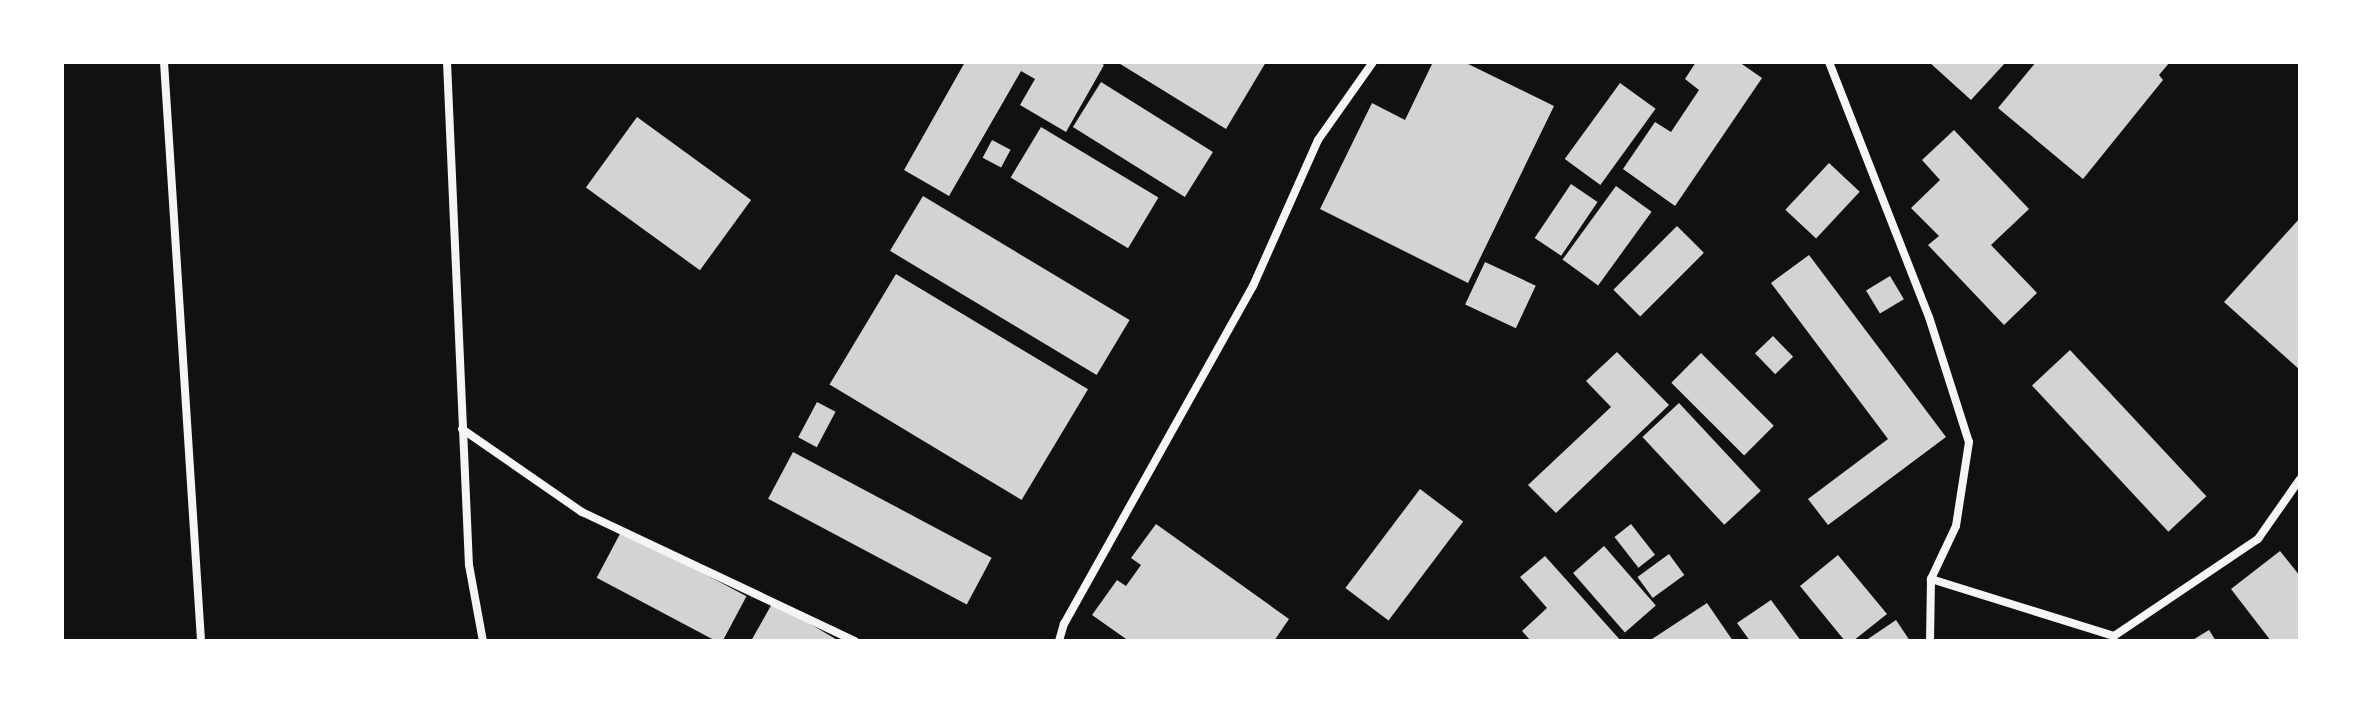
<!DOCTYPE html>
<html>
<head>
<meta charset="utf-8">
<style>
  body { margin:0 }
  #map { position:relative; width:2362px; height:703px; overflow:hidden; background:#111; font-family:Overpass,sans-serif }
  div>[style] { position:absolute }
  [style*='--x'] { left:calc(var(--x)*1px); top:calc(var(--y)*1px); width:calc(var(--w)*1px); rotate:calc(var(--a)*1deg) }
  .building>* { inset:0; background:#d3d3d3; transform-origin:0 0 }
  .minor>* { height:8px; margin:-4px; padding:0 4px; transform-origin:4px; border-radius:4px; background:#f5f5f5 }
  span { translate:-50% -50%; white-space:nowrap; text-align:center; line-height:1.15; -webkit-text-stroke:7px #fff; paint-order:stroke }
  .frame { position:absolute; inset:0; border:64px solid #fff; pointer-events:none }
</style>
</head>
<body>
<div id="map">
  <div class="building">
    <div style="clip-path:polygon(965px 62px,1099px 62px,1104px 65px,1066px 132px,1020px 105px,1035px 79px,1021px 71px,949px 196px,904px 170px)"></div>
    <div style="clip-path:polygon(1117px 62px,1266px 62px,1226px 129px)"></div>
    <div style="clip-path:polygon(1433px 62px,1464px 62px,1554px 106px,1468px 283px,1320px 209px,1372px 103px,1405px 120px)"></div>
    <div style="clip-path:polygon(1696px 62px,1739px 62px,1762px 78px,1675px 206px,1623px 169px,1655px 122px,1671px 132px,1699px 90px,1685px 79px)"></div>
    <div style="clip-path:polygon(1929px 62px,2006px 62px,1971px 100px)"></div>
    <div style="clip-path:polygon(2036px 62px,2170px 62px,2159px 75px,2163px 80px,2083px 179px,1998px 108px)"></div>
    <div style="left:1101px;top:82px;width:132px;height:53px;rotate:32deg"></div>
    <div style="left:1620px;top:83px;width:44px;height:94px;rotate:36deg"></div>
    <div style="left:637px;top:117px;width:141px;height:87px;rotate:36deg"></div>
    <div style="left:1041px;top:127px;width:137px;height:59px;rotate:31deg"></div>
    <div style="clip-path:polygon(1954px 130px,2029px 209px,1991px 245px,2037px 293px,2004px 325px,1928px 245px,1939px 236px,1911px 208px,1940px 180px,1922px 160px)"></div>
    <div style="left:992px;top:140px;width:21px;height:20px;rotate:28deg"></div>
    <div style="left:1829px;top:163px;width:42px;height:64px;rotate:43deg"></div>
    <div style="left:1571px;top:184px;width:32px;height:65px;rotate:34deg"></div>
    <div style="left:1616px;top:186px;width:44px;height:91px;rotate:36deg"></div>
    <div style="left:923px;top:196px;width:241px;height:64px;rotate:31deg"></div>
    <div style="clip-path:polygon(2300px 218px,2300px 370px,2224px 302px)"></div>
    <div style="left:1677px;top:226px;width:38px;height:90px;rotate:45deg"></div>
    <div style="clip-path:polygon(1809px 255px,1946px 437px,1828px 525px,1808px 499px,1888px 439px,1771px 283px)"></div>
    <div style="left:1485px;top:262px;width:56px;height:47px;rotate:25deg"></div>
    <div style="left:896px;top:274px;width:224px;height:129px;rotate:31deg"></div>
    <div style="left:1890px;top:276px;width:27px;height:28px;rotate:59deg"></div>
    <div style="left:1773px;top:336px;width:29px;height:25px;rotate:46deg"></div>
    <div style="left:2070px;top:350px;width:200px;height:52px;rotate:47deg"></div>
    <div style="clip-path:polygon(1617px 352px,1669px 405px,1556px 513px,1528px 485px,1611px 407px,1586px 381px)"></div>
    <div style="left:1701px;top:353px;width:103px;height:42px;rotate:45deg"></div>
    <div style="left:817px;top:402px;width:21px;height:40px;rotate:28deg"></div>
    <div style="left:1679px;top:403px;width:120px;height:50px;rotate:47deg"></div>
    <div style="left:793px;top:452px;width:225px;height:53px;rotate:28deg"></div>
    <div style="left:1420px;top:489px;width:54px;height:124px;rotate:37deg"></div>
    <div style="clip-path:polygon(1156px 524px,1289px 619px,1274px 641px,1129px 641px,1092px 615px,1117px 580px,1126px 586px,1141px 565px,1131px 558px)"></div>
    <div style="left:1631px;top:524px;width:39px;height:21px;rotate:52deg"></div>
    <div style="left:622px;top:530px;width:141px;height:54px;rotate:28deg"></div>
    <div style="left:1604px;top:546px;width:79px;height:41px;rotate:49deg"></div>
    <div style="clip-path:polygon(2280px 551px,2300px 576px,2300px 641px,2271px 641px,2231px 589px)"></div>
    <div style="left:1669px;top:554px;width:26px;height:39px;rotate:54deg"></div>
    <div style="clip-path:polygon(1838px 555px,1887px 614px,1853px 641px,1845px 641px,1800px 586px)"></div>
    <div style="clip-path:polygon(1545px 556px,1621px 641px,1531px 641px,1522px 631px,1547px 608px,1520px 577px)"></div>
    <div style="clip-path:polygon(1771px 600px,1801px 641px,1750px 641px,1737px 623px)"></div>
    <div style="clip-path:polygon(773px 602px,839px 641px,751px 641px)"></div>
    <div style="clip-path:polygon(1707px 603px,1733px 641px,1649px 641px)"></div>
    <div style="clip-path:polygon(1896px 620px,1910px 641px,1865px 641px)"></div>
    <div style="clip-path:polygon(2209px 630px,2216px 641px,2191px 641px)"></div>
  </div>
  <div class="minor">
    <div style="--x:164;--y:62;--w:580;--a:86.34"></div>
    <div style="--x:447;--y:62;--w:503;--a:87.5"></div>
    <div style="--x:469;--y:565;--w:77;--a:79.6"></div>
    <div style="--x:1829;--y:62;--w:274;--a:68.6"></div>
    <div style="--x:1929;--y:317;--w:131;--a:72.3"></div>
    <div style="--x:1969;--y:442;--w:85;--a:98.8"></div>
    <div style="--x:1956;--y:526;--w:59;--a:115.3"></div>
    <div style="--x:1931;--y:579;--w:62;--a:90.9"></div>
    <div style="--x:462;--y:429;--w:146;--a:34.7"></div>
    <div style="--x:582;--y:512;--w:302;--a:25.3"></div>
    <div style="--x:1931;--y:579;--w:192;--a:17.3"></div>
    <div style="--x:2114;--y:636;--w:174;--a:-34"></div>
    <div style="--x:2258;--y:539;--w:73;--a:-55"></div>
    <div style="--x:1059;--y:641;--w:18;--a:-74"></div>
    <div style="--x:1064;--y:624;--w:387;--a:-60.8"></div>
    <div style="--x:1253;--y:286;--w:160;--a:-66"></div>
    <div style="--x:1318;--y:140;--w:95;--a:-54.8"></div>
  </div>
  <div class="frame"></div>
</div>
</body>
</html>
